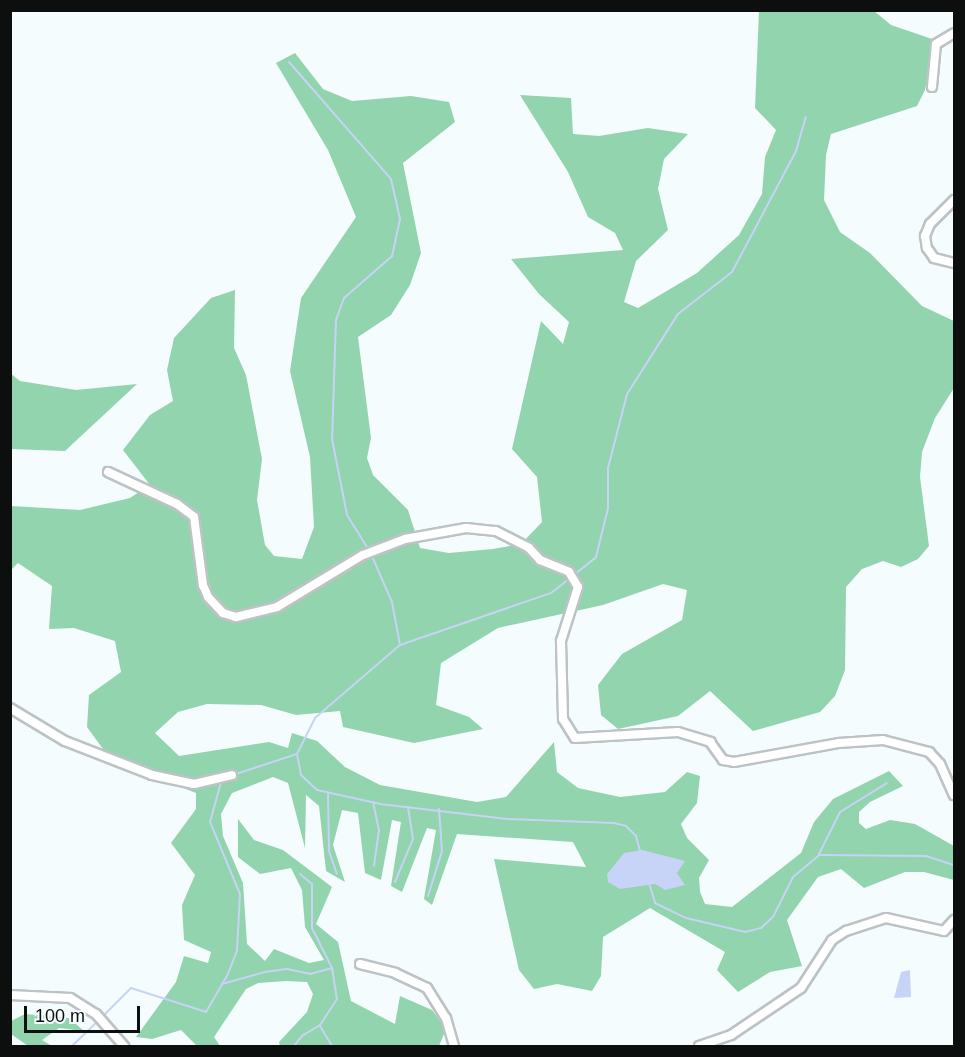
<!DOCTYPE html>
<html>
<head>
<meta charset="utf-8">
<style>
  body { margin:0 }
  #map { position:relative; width:965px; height:1057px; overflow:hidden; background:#f5fcfd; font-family:Arial,sans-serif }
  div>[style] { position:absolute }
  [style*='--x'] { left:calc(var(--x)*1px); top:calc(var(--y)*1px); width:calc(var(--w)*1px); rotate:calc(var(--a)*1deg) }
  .forest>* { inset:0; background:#92d4ad }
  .water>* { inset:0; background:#c7d3f7 }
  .stream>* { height:2px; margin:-1px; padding:0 1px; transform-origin:1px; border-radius:1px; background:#c7d3f7 }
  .roads { filter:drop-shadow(2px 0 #bdc3c5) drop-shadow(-2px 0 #bdc3c5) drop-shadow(0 2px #bdc3c5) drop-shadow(0 -2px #bdc3c5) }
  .street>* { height:8px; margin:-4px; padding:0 4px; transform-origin:4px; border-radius:4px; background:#fff }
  span { translate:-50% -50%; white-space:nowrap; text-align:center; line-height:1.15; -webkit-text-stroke:4.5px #f5fcfd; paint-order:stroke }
  .frame { position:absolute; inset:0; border:12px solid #0d0f0f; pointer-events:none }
  .scale { position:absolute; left:24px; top:1006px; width:116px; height:27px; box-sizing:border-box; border:3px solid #0d0f0f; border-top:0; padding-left:8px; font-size:18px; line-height:21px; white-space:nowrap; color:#0d0f0f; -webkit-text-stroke:4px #f5fcfd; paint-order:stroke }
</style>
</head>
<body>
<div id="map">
  <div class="forest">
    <div style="clip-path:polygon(759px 11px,874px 11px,891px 25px,935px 40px,925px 90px,917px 106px,831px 134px,826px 155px,824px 200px,840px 232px,870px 253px,922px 306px,954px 321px,954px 388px,935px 418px,922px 452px,920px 477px,929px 546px,918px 559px,901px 567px,883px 561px,862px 569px,846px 587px,845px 670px,835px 696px,820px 712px,753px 731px,710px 691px,678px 716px,618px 729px,601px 715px,598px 685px,622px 654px,682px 620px,687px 590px,663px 584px,603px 605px,498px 628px,441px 663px,436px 705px,469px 717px,483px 729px,414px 743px,343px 727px,340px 711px,296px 715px,261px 705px,207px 704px,178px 712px,155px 733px,179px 756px,269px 742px,288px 748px,292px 733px,317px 741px,345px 767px,380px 785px,477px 802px,506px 797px,554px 742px,557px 772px,578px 788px,620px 797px,665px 792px,687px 772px,700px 776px,697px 803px,681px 824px,687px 838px,709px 860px,699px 878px,700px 892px,705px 904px,732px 907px,801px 853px,814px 822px,833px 799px,889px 771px,903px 786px,870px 802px,859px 812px,859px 823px,866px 829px,890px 820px,915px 824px,954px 846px,954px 880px,924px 872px,905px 872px,864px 888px,841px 869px,818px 877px,787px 920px,802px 966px,770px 972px,738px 992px,717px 970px,725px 952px,650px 908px,603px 937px,601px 976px,592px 991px,557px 984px,534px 989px,519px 970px,494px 859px,586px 867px,573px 842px,457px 834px,432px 905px,424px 899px,436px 830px,427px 828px,402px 892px,391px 886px,401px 822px,392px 820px,381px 880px,365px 873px,358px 813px,342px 810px,333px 845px,345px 882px,326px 871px,319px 806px,306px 795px,305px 848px,288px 783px,273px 777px,232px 793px,221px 814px,223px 836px,243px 883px,247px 944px,265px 961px,274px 949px,309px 963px,324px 960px,305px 927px,302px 890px,291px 868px,260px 874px,238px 857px,238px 819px,254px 840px,283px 850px,332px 887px,316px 924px,338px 942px,351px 1001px,395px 1024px,400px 996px,432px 1010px,446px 1029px,439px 1046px,280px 1046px,279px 1042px,307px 1012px,313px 994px,307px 982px,286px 981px,258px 983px,246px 989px,214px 1037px,220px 1046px,197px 1046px,181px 1030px,152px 1039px,136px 1037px,176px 982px,184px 956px,208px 963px,211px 952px,184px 940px,182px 905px,195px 875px,171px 843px,196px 809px,196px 793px,111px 760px,87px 727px,89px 695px,121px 672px,115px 641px,74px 628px,49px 629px,52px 586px,18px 563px,11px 570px,11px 506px,80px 510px,130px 498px,150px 485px,123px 450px,150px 415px,173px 401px,167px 370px,174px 338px,211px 298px,235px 290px,234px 348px,246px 375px,262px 459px,257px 500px,265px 545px,274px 556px,302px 559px,314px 527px,310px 457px,290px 371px,301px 298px,356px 217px,328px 150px,276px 63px,295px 53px,323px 89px,352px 101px,411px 96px,449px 102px,455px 122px,403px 163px,421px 253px,410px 285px,391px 315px,358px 337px,371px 438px,367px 458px,373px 475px,408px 510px,420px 548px,449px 553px,493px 549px,521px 544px,542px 522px,537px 477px,512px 449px,541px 321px,563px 344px,569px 322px,539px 294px,511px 259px,623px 250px,615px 233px,588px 217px,568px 172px,520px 95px,571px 98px,573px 134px,599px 136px,648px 128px,688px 134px,664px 159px,658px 189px,668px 230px,636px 261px,624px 302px,638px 308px,697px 273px,739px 235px,762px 194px,765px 157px,776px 130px,755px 108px)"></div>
    <div style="clip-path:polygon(10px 373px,20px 381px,76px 390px,137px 384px,65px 451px,11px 449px)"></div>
    <div style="clip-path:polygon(25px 1014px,69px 1018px,84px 1031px,59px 1028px,42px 1040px,52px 1046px,28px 1046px,11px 1034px,11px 1021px)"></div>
  </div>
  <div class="water">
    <div style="clip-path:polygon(642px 850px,685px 861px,677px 873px,685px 885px,665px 890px,655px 884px,620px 889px,608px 882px,607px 874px,624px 853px)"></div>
    <div style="clip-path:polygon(910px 970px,911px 997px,894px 998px,901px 972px)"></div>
  </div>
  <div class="stream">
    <div style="--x:289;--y:62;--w:155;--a:48.9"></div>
    <div style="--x:391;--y:179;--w:41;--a:77.3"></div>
    <div style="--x:400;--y:219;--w:38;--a:102"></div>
    <div style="--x:392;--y:256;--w:64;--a:138.8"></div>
    <div style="--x:344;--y:298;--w:23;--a:110"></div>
    <div style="--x:336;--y:320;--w:119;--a:91.9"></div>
    <div style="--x:332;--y:439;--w:77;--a:78.8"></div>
    <div style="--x:347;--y:515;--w:40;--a:58"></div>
    <div style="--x:371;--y:554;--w:52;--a:66.4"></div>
    <div style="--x:392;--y:602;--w:44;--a:79.5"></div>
    <div style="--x:574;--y:575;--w:28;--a:-39"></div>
    <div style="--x:596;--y:557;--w:50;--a:-76.2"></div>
    <div style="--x:608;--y:508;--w:40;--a:-90"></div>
    <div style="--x:608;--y:468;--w:76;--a:-75.6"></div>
    <div style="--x:627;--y:394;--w:95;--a:-57.5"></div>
    <div style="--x:678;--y:314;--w:68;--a:-37.9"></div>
    <div style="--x:732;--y:272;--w:137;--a:-62.1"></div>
    <div style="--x:796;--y:151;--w:35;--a:-74"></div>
    <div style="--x:297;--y:754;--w:40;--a:-63.4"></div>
    <div style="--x:315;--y:718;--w:112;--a:-40.7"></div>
    <div style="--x:400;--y:645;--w:160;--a:-19"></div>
    <div style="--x:551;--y:593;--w:23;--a:-38"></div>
    <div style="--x:236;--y:774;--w:64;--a:-18.2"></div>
    <div style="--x:297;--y:754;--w:21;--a:79"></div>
    <div style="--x:301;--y:775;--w:22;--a:43"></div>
    <div style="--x:317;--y:790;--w:65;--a:12.5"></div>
    <div style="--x:380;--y:804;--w:128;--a:6.7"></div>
    <div style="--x:507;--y:819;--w:107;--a:2.1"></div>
    <div style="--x:614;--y:823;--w:12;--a:14"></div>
    <div style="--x:626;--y:826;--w:14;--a:45"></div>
    <div style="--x:636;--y:836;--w:16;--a:75"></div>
    <div style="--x:328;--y:794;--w:57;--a:89"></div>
    <div style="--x:329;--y:851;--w:24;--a:71"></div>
    <div style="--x:373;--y:802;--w:29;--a:78"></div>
    <div style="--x:379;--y:830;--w:36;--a:98"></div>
    <div style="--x:819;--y:854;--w:47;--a:-63.4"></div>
    <div style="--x:840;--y:812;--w:55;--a:-31.7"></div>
    <div style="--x:300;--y:874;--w:16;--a:40"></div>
    <div style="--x:312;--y:884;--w:44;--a:90"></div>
    <div style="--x:312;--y:928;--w:45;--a:63.4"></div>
    <div style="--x:395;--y:882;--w:47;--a:-67.3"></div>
    <div style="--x:413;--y:839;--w:33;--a:-99"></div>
    <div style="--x:649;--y:883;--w:21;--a:73"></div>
    <div style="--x:655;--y:903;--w:34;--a:26"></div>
    <div style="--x:686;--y:918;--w:61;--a:13.3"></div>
    <div style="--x:745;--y:932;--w:16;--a:-14"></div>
    <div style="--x:761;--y:928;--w:16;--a:-43"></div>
    <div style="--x:773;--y:917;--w:45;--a:-63.4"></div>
    <div style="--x:793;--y:877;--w:34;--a:-40"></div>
    <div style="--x:819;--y:855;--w:107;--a:0.5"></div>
    <div style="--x:926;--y:856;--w:29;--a:18"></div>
    <div style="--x:428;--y:896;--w:47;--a:-72.7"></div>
    <div style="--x:442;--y:851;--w:42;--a:-94.1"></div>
    <div style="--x:222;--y:984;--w:45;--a:-15.6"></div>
    <div style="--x:265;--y:972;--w:22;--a:-8"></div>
    <div style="--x:287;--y:969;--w:24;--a:12"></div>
    <div style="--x:310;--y:974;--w:23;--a:-15"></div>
    <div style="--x:332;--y:968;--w:31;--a:81"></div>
    <div style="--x:337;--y:999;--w:31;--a:123"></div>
    <div style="--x:320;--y:1025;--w:21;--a:149"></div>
    <div style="--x:302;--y:1036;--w:13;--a:129"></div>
    <div style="--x:102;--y:1017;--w:41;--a:-45"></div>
    <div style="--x:131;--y:988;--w:79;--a:17.7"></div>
    <div style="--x:206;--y:1012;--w:44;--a:-59.9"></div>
    <div style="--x:228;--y:974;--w:26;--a:-69"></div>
    <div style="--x:237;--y:950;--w:56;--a:-86.9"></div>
    <div style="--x:240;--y:894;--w:78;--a:-112.6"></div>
    <div style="--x:210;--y:822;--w:41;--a:-74.6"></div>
    <div style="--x:221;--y:782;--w:5;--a:-22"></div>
    <div style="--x:320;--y:1026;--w:23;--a:59"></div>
    <div style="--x:72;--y:1046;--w:36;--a:-44"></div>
  </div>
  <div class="roads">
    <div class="street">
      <div style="--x:932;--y:87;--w:43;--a:-84.7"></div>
      <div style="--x:936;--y:44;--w:21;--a:-31"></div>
      <div style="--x:954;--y:200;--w:34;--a:135"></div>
      <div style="--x:930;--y:224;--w:13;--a:113"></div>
      <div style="--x:925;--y:236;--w:12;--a:81"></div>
      <div style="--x:927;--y:248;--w:12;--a:55"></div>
      <div style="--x:934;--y:258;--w:21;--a:14"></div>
      <div style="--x:108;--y:472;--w:76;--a:24.9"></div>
      <div style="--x:177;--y:504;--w:21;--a:37"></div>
      <div style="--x:194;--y:517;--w:69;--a:82.5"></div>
      <div style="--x:203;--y:585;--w:13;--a:67"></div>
      <div style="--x:208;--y:597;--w:22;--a:47"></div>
      <div style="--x:223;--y:613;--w:14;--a:17"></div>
      <div style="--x:236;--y:617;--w:42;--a:-13.7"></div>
      <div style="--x:277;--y:607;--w:100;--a:-31.2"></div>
      <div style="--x:363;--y:555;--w:45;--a:-20.9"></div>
      <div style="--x:405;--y:539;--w:62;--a:-10.2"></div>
      <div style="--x:466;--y:528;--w:30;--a:6"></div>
      <div style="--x:496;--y:531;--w:37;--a:27"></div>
      <div style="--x:529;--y:548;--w:16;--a:47"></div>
      <div style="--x:540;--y:560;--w:31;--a:22"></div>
      <div style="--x:569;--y:572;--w:17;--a:59"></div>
      <div style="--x:578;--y:587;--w:57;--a:107.5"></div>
      <div style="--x:561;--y:641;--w:78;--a:88.5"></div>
      <div style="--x:563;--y:719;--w:22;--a:58"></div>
      <div style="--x:575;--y:738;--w:103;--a:-3.3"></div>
      <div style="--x:678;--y:732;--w:34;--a:17"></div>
      <div style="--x:710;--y:742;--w:22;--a:54"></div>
      <div style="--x:723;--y:760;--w:11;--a:10"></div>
      <div style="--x:734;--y:762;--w:107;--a:-10.3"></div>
      <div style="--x:839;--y:743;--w:44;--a:-3.9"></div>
      <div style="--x:883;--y:740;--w:48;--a:14.6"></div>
      <div style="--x:929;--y:752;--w:16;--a:47"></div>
      <div style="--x:940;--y:764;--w:34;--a:66"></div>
      <div style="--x:10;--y:708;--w:64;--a:31"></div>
      <div style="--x:65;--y:741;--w:93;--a:21.3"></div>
      <div style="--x:152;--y:775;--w:43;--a:12.1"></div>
      <div style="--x:194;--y:784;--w:39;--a:-13"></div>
      <div style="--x:360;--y:964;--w:36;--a:14"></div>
      <div style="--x:395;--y:973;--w:35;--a:25"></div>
      <div style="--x:427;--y:988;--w:36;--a:58"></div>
      <div style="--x:446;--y:1018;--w:29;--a:74"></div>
      <div style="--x:10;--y:995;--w:60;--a:2.9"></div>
      <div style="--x:70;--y:998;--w:31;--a:32"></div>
      <div style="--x:96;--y:1014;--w:43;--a:48.8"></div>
      <div style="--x:699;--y:1046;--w:34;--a:-19"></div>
      <div style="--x:731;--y:1035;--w:84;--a:-33.9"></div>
      <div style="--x:801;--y:988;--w:57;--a:-57.1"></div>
      <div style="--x:832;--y:940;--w:17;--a:-33"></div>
      <div style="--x:846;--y:931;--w:42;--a:-18"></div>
      <div style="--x:886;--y:918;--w:59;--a:12.6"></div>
      <div style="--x:944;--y:931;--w:15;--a:-48"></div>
    </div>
  </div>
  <div class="frame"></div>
  <div class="scale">100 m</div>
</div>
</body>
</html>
